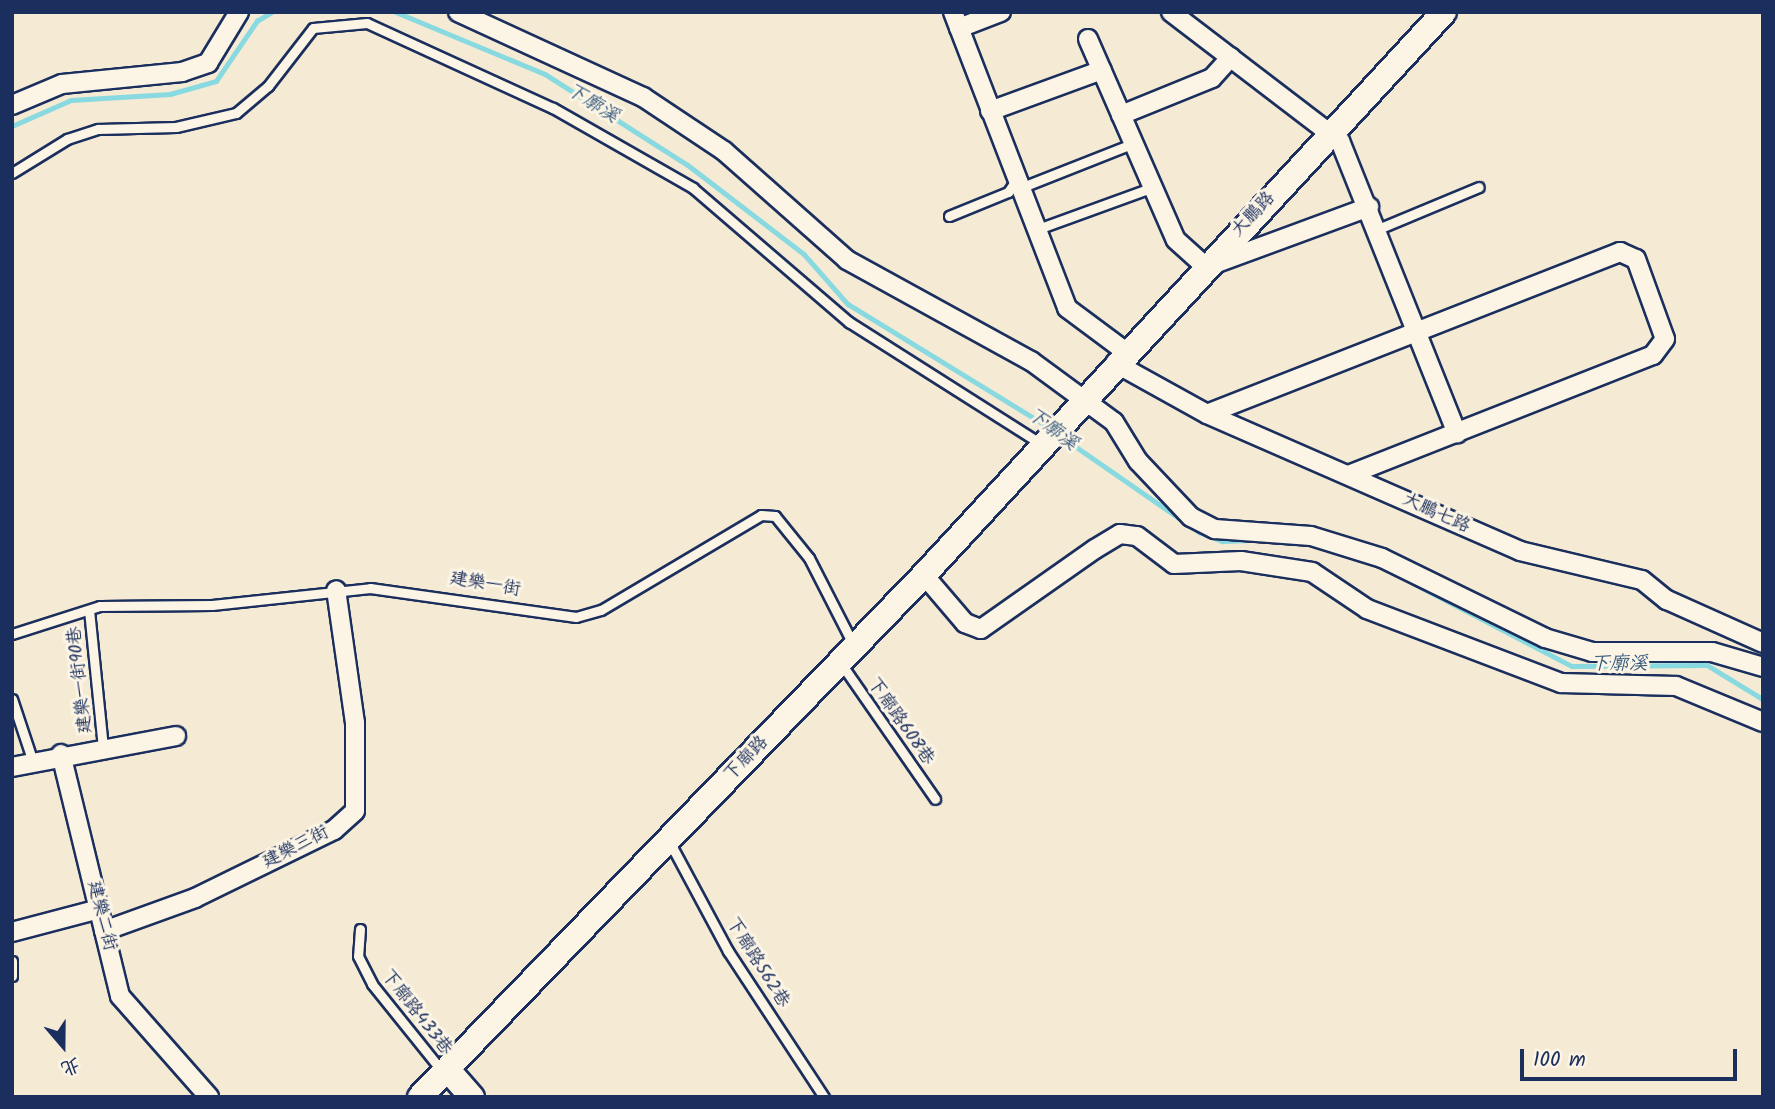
<!DOCTYPE html>
<html>
<head>
<meta charset="utf-8">
<style>
  body { margin:0 }
  #map { position:relative; width:1775px; height:1109px; overflow:hidden; background:#f5ead4; font-family:Kalam,"LXGW WenKai TC",sans-serif }
  div>[style] { position:absolute }
  [style*='--x'] { left:calc(var(--x)*1px); top:calc(var(--y)*1px); width:calc(var(--w)*1px); rotate:calc(var(--a)*1deg) }
  .stream>* { height:4.5px; margin:-2.25px; padding:0 2.25px; transform-origin:2.25px; border-radius:2.25px; background:#88d9e0 }
  .roads { filter:drop-shadow(2px 0 #1b2f5e) drop-shadow(-2px 0 #1b2f5e) drop-shadow(0 2px #1b2f5e) drop-shadow(0 -2px #1b2f5e) }
  .lane>* { height:9px; margin:-4.5px; padding:0 4.5px; transform-origin:4.5px; border-radius:4.5px; background:#fcf5e5 }
  .street>* { height:18px; margin:-9px; padding:0 9px; transform-origin:9px; border-radius:9px; background:#fcf5e5 }
  .secondary>* { height:24px; margin:-12px; padding:0 12px; transform-origin:12px; border-radius:12px; background:#fcf5e5 }
  span { translate:-50% -50%; white-space:nowrap; text-align:center; line-height:1.15; -webkit-text-stroke:6px #fcf5e5; paint-order:stroke }
  .street-label { font-size:18px; color:#1b2f5e }
  .water-label { font-size:19px; color:#365a7e; font-style:italic }
  .frame { position:absolute; inset:0; border:14px solid #1b2f5e; pointer-events:none }
  .north { position:absolute; left:28px; top:1011px; width:70px; height:70px; -webkit-text-stroke:5px #fcf5e5; paint-order:stroke; rotate:160deg; font-size:19px; font-weight:700; line-height:28px; text-align:center; color:#1b2f5e }
  .north::after { content:''; display:block; margin:auto; width:24px; height:32px; background:#1b2f5e; clip-path:polygon(50% 0,100% 100%,50% 72%,0 100%) }
  .scale { position:absolute; left:1520px; top:1049px; width:217px; height:32px; box-sizing:border-box; border:4px solid #1b2f5e; border-top:0; padding-left:9px; font-size:21px; line-height:24px; white-space:nowrap; color:#1b2f5e; -webkit-text-stroke:5px #fcf5e5; paint-order:stroke }
</style>
</head>
<body>
<div id="map">
  <div class="stream">
    <div style="--x:396;--y:12;--w:161;--a:22.6"></div>
    <div style="--x:545;--y:74;--w:169;--a:32.5"></div>
    <div style="--x:688;--y:165;--w:146;--a:37.5"></div>
    <div style="--x:804;--y:254;--w:67;--a:48.7"></div>
    <div style="--x:848;--y:304;--w:236;--a:31.5"></div>
    <div style="--x:12;--y:126;--w:64;--a:-23.8"></div>
    <div style="--x:71;--y:100;--w:99;--a:-3.5"></div>
    <div style="--x:170;--y:94;--w:48;--a:-15.8"></div>
    <div style="--x:216;--y:81;--w:73;--a:-55.7"></div>
    <div style="--x:257;--y:21;--w:17;--a:-31"></div>
    <div style="--x:1062;--y:437;--w:167;--a:34.7"></div>
    <div style="--x:1199;--y:532;--w:25;--a:21"></div>
    <div style="--x:1222;--y:541;--w:27;--a:-2"></div>
    <div style="--x:1413;--y:583;--w:179;--a:27.6"></div>
    <div style="--x:1572;--y:666;--w:135;--a:-0.4"></div>
    <div style="--x:1707;--y:665;--w:66;--a:31.3"></div>
  </div>
  <div class="roads">
    <div class="lane">
      <div style="--x:12;--y:173;--w:65;--a:-31.7"></div>
      <div style="--x:67;--y:139;--w:33;--a:-18"></div>
      <div style="--x:98;--y:129;--w:78;--a:-1.5"></div>
      <div style="--x:176;--y:127;--w:62;--a:-13.1"></div>
      <div style="--x:236;--y:113;--w:42;--a:-40.2"></div>
      <div style="--x:268;--y:86;--w:73;--a:-52.2"></div>
      <div style="--x:313;--y:28;--w:54;--a:-5.3"></div>
      <div style="--x:367;--y:23;--w:205;--a:24.6"></div>
      <div style="--x:553;--y:108;--w:161;--a:29.7"></div>
      <div style="--x:693;--y:188;--w:206;--a:40.7"></div>
      <div style="--x:849;--y:322;--w:227;--a:32.4"></div>
      <div style="--x:1020;--y:188;--w:123;--a:-21.5"></div>
      <div style="--x:949;--y:216;--w:64;--a:-22.1"></div>
      <div style="--x:1008;--y:192;--w:14;--a:-56"></div>
      <div style="--x:1378;--y:229;--w:109;--a:-22.6"></div>
      <div style="--x:1035;--y:230;--w:126;--a:-20"></div>
      <div style="--x:89;--y:610;--w:138;--a:84.2"></div>
      <div style="--x:12;--y:634;--w:92;--a:-17.7"></div>
      <div style="--x:100;--y:606;--w:112;--a:-0.5"></div>
      <div style="--x:212;--y:605;--w:159;--a:-6.1"></div>
      <div style="--x:370;--y:588;--w:208;--a:8"></div>
      <div style="--x:576;--y:617;--w:26;--a:-16"></div>
      <div style="--x:601;--y:610;--w:186;--a:-30.7"></div>
      <div style="--x:761;--y:515;--w:14;--a:4"></div>
      <div style="--x:775;--y:516;--w:54;--a:51"></div>
      <div style="--x:809;--y:558;--w:99;--a:62.9"></div>
      <div style="--x:842;--y:665;--w:163;--a:55.2"></div>
      <div style="--x:12;--y:699;--w:63;--a:71.6"></div>
      <div style="--x:669;--y:841;--w:125;--a:61.8"></div>
      <div style="--x:728;--y:951;--w:175;--a:56.7"></div>
      <div style="--x:360;--y:929;--w:27;--a:94"></div>
      <div style="--x:358;--y:956;--w:31;--a:63"></div>
      <div style="--x:372;--y:984;--w:112;--a:51.2"></div>
      <div style="--x:12;--y:961;--w:15;--a:90"></div>
    </div>
    <div class="street">
      <div style="--x:458;--y:12;--w:204;--a:24.7"></div>
      <div style="--x:643;--y:97;--w:97;--a:33.7"></div>
      <div style="--x:724;--y:151;--w:164;--a:41.5"></div>
      <div style="--x:847;--y:260;--w:210;--a:28.8"></div>
      <div style="--x:1031;--y:361;--w:103;--a:36.3"></div>
      <div style="--x:1114;--y:422;--w:46;--a:58.4"></div>
      <div style="--x:1138;--y:461;--w:77;--a:46.6"></div>
      <div style="--x:1191;--y:517;--w:27;--a:27"></div>
      <div style="--x:1215;--y:529;--w:96;--a:4.2"></div>
      <div style="--x:1311;--y:536;--w:74;--a:17.2"></div>
      <div style="--x:1382;--y:558;--w:182;--a:26.1"></div>
      <div style="--x:1545;--y:638;--w:49;--a:16.6"></div>
      <div style="--x:1592;--y:652;--w:120;--a:0"></div>
      <div style="--x:1712;--y:652;--w:53;--a:16.4"></div>
      <div style="--x:953;--y:12;--w:317;--a:68.9"></div>
      <div style="--x:1067;--y:308;--w:72;--a:36.6"></div>
      <div style="--x:1171;--y:12;--w:213;--a:37.4"></div>
      <div style="--x:1340;--y:141;--w:315;--a:68.2"></div>
      <div style="--x:959;--y:28;--w:45;--a:-20.9"></div>
      <div style="--x:1088;--y:39;--w:219;--a:66.4"></div>
      <div style="--x:1176;--y:240;--w:40;--a:42"></div>
      <div style="--x:1206;--y:267;--w:174;--a:-20.2"></div>
      <div style="--x:12;--y:105;--w:54;--a:-22.8"></div>
      <div style="--x:62;--y:84;--w:121;--a:-5.7"></div>
      <div style="--x:182;--y:72;--w:28;--a:-19"></div>
      <div style="--x:208;--y:63;--w:60;--a:-58.7"></div>
      <div style="--x:990;--y:111;--w:119;--a:-20.1"></div>
      <div style="--x:1121;--y:115;--w:98;--a:-22.1"></div>
      <div style="--x:1212;--y:78;--w:28;--a:-48"></div>
      <div style="--x:1115;--y:363;--w:105;--a:29"></div>
      <div style="--x:1207;--y:414;--w:342;--a:23.6"></div>
      <div style="--x:1520;--y:551;--w:125;--a:13.4"></div>
      <div style="--x:1642;--y:580;--w:32;--a:39"></div>
      <div style="--x:1667;--y:600;--w:105;--a:24.1"></div>
      <div style="--x:1207;--y:414;--w:444;--a:-21.4"></div>
      <div style="--x:1620;--y:252;--w:17;--a:24"></div>
      <div style="--x:1636;--y:259;--w:85;--a:70.1"></div>
      <div style="--x:1665;--y:339;--w:20;--a:127"></div>
      <div style="--x:1653;--y:355;--w:327;--a:158.5"></div>
      <div style="--x:924;--y:575;--w:63;--a:49.5"></div>
      <div style="--x:965;--y:623;--w:17;--a:21"></div>
      <div style="--x:981;--y:629;--w:139;--a:-35.1"></div>
      <div style="--x:1095;--y:549;--w:29;--a:-31"></div>
      <div style="--x:1120;--y:534;--w:17;--a:7"></div>
      <div style="--x:1137;--y:536;--w:46;--a:37.1"></div>
      <div style="--x:1174;--y:564;--w:67;--a:-2.6"></div>
      <div style="--x:1241;--y:561;--w:72;--a:8.8"></div>
      <div style="--x:1312;--y:572;--w:66;--a:33.9"></div>
      <div style="--x:1367;--y:609;--w:208;--a:20.9"></div>
      <div style="--x:1561;--y:683;--w:115;--a:1.5"></div>
      <div style="--x:1676;--y:686;--w:94;--a:22.5"></div>
      <div style="--x:61;--y:754;--w:249;--a:76.3"></div>
      <div style="--x:120;--y:996;--w:135;--a:48.6"></div>
      <div style="--x:12;--y:767;--w:167;--a:-10.7"></div>
      <div style="--x:104;--y:931;--w:97;--a:-19.9"></div>
      <div style="--x:195;--y:898;--w:155;--a:-26.1"></div>
      <div style="--x:334;--y:830;--w:28;--a:-42"></div>
      <div style="--x:355;--y:811;--w:88;--a:-90"></div>
      <div style="--x:355;--y:723;--w:134;--a:-98.1"></div>
      <div style="--x:12;--y:932;--w:90;--a:-14.8"></div>
    </div>
    <div class="secondary">
      <div style="--x:449;--y:1071;--w:35;--a:49"></div>
      <div style="--x:420;--y:1097;--w:726;--a:-46.01"></div>
      <div style="--x:924;--y:575;--w:766;--a:-47.27"></div>
    </div>
  </div>
  <div class="street-label">
    <span style="left:1254px;top:215px;rotate:-47deg">大鵬路</span>
    <span style="left:1436px;top:514px;rotate:24deg">大鵬七路</span>
    <span style="left:485px;top:585px;rotate:10deg">建樂一街</span>
    <span style="left:81px;top:680px;rotate:-96deg">建樂一街90巷</span>
    <span style="left:900px;top:722px;rotate:55deg">下廍路608巷</span>
    <span style="left:747px;top:759px;rotate:-46deg">下廍路</span>
    <span style="left:296px;top:848px;rotate:-27deg">建樂三街</span>
    <span style="left:101px;top:916px;rotate:76deg">建樂二街</span>
    <span style="left:757px;top:963px;rotate:58deg">下廍路562巷</span>
    <span style="left:416px;top:1013px;rotate:52deg">下廍路433巷</span>
  </div>
  <div class="water-label">
    <span style="left:592px;top:104px;rotate:32deg">下廓溪</span>
    <span style="left:1052px;top:430px;rotate:37deg">下廓溪</span>
    <span style="left:1619px;top:665px">下廓溪</span>
  </div>
  <div class="frame"></div>
  <div class="north">北</div>
  <div class="scale">100 m</div>
</div>
</body>
</html>
